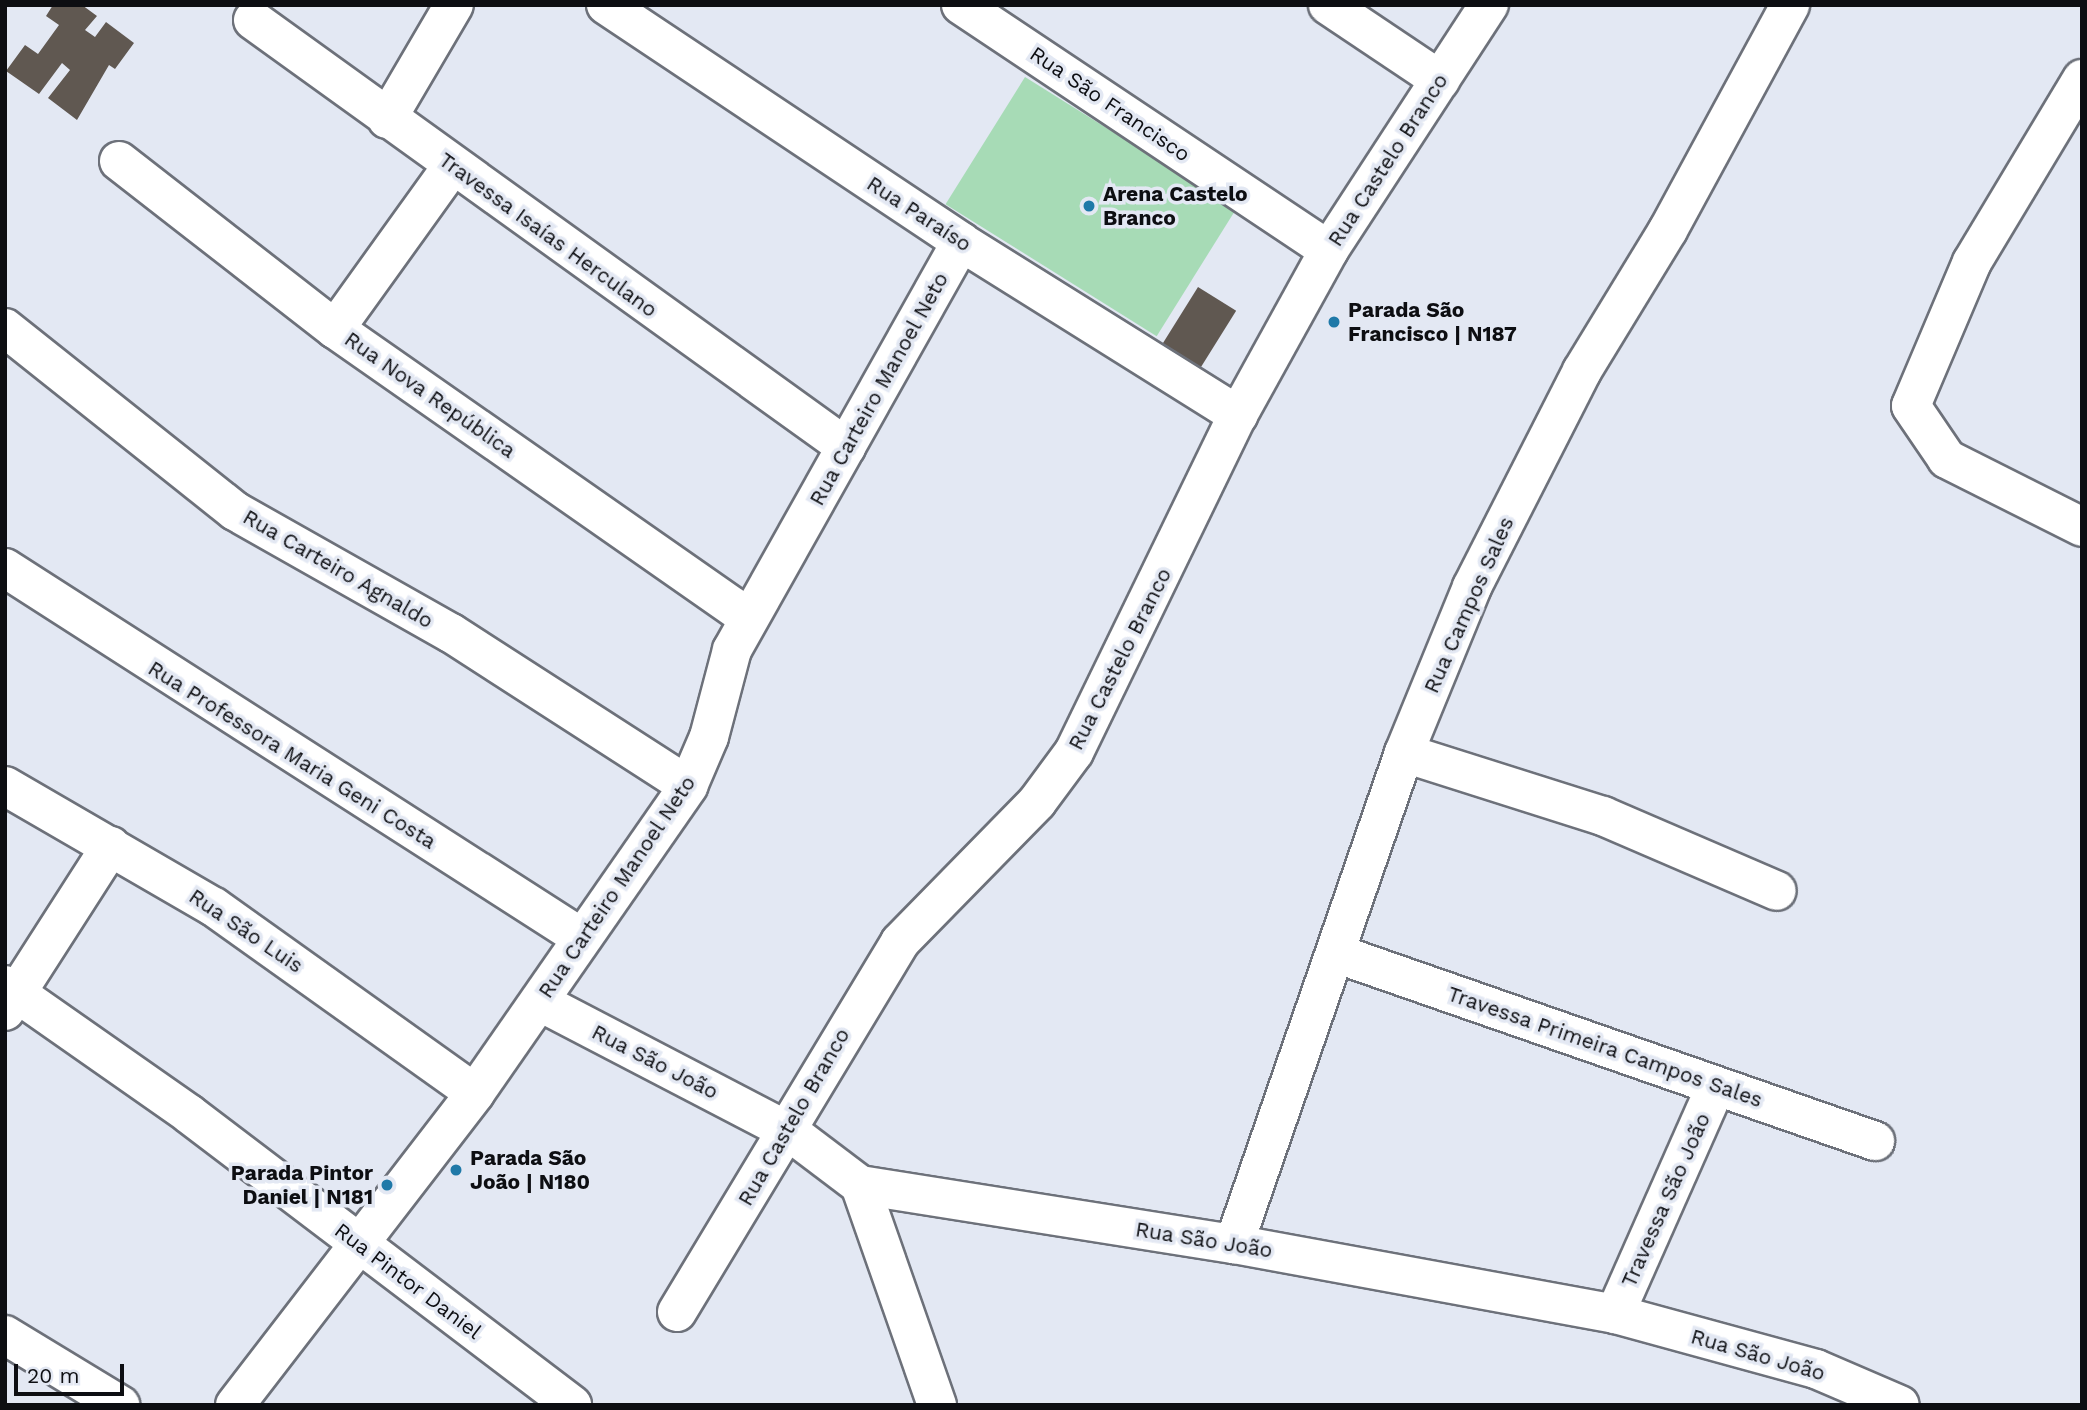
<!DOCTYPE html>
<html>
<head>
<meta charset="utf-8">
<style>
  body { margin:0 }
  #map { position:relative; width:2087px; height:1410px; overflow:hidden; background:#e3e8f3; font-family:"Work Sans",sans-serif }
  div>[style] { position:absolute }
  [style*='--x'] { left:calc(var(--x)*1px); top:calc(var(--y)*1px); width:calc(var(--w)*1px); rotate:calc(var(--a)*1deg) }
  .green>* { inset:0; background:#a7dbb6; transform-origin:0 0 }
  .building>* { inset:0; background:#605851; transform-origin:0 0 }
  .roads { filter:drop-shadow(2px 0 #6d717a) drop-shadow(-2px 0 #6d717a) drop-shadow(0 2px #6d717a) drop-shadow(0 -2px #6d717a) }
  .minor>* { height:38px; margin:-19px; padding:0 19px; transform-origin:19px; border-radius:19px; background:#fff }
  .dots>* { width:19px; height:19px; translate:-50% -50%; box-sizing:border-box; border:4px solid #e3e8f3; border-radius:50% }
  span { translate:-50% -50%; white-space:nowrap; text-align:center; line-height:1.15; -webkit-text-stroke:7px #e3e8f3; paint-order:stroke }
  .street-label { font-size:21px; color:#0d0e12 }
  .poi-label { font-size:21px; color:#0d0e12; font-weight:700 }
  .left { translate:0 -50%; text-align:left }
  .right { translate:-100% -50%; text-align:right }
  .frame { position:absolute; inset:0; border:7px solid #0d0e12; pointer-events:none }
  .scale { position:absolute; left:14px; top:1364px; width:110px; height:32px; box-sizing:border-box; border:4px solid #0d0e12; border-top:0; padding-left:9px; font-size:21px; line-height:24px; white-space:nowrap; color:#0d0e12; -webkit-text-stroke:5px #e3e8f3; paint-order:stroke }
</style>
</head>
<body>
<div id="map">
  <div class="green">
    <div style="left:1025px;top:77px;width:249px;height:150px;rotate:32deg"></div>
  </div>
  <div class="building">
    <div style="clip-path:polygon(53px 5px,82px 5px,97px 16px,85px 30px,95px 37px,106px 22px,134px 43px,115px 69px,109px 65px,77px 120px,48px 98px,70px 70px,62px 63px,39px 94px,6px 71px,25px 45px,38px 54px,59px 25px,46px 16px)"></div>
    <div style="left:1198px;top:287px;width:45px;height:69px;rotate:32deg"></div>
  </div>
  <div class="roads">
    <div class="minor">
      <div style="--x:606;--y:5;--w:427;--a:33.7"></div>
      <div style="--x:961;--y:242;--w:327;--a:32"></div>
      <div style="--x:961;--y:5;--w:442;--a:33.7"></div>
      <div style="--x:1328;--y:5;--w:135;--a:33.8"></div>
      <div style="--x:253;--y:20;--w:731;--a:35.76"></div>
      <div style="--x:2082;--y:79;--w:214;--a:121"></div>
      <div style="--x:1972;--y:262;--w:156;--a:113"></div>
      <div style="--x:1911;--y:406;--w:64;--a:55.8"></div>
      <div style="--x:1947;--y:459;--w:151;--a:26.7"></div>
      <div style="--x:387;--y:119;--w:132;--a:-59.6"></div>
      <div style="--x:119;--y:161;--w:274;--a:37.9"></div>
      <div style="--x:335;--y:329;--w:505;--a:34.92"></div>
      <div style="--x:5;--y:328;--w:294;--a:38.5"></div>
      <div style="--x:235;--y:511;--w:248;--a:29.5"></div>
      <div style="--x:451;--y:633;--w:282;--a:32.8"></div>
      <div style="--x:335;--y:329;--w:201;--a:-54.3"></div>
      <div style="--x:5;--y:568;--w:685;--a:32.67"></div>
      <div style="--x:1404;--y:753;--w:209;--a:17.6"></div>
      <div style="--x:1603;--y:816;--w:189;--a:23.3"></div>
      <div style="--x:5;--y:786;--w:241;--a:30.1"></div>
      <div style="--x:214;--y:907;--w:320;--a:35.5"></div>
      <div style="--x:1335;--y:953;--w:572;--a:19.2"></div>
      <div style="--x:5;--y:985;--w:225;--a:35"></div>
      <div style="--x:189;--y:1114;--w:481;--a:37.2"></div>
      <div style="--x:540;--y:1002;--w:282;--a:27.5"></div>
      <div style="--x:790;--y:1132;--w:88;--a:37.1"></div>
      <div style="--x:860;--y:1185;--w:379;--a:9"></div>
      <div style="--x:1234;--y:1244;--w:387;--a:10.4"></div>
      <div style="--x:1615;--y:1314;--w:208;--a:15.3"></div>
      <div style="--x:1816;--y:1369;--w:91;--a:23.2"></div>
      <div style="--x:5;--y:1011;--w:196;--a:-57.3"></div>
      <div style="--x:860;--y:1185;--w:233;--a:70.7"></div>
      <div style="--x:1234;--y:1244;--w:520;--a:-70.9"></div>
      <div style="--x:1404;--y:753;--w:179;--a:-67.7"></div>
      <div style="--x:1472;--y:587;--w:242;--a:-63"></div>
      <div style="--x:1582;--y:371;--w:165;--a:-58.6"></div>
      <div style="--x:1668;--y:230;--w:256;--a:-61.5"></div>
      <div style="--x:677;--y:1312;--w:432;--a:-58.9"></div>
      <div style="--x:900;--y:942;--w:196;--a:-45.6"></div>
      <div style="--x:1037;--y:802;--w:62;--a:-53.5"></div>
      <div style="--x:1074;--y:752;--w:375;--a:-64.1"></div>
      <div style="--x:1238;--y:415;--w:188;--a:-61.1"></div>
      <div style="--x:1329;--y:250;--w:293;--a:-56.9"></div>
      <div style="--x:1615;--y:1314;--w:249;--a:-66.1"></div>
      <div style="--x:5;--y:1335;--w:135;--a:31.3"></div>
      <div style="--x:235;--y:1405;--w:394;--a:-52.4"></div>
      <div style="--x:475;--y:1093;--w:374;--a:-55.2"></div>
      <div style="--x:688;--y:786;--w:53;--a:-66.8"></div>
      <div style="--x:709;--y:737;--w:90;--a:-75.2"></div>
      <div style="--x:732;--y:650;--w:468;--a:-60.7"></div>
    </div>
  </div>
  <div class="dots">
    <div style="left:1089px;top:206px;background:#1f79a8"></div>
    <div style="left:1334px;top:322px;background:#1f79a8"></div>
    <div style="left:456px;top:1170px;background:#1f79a8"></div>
    <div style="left:387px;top:1185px;background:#1f79a8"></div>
  </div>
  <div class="street-label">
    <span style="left:1110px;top:104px;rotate:34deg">Rua São Francisco</span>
    <span style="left:1388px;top:160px;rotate:-57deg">Rua Castelo Branco</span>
    <span style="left:919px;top:214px;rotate:33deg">Rua Paraíso</span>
    <span style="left:548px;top:235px;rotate:36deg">Travessa Isaías Herculano</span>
    <span style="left:879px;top:389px;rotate:-61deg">Rua Carteiro Manoel Neto</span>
    <span style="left:430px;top:395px;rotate:35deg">Rua Nova República</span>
    <span style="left:338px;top:569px;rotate:30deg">Rua Carteiro Agnaldo</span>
    <span style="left:1469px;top:605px;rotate:-66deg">Rua Campos Sales</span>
    <span style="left:1120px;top:659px;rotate:-63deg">Rua Castelo Branco</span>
    <span style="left:292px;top:755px;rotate:32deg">Rua Professora Maria Geni Costa</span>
    <span style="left:617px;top:887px;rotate:-56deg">Rua Carteiro Manoel Neto</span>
    <span style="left:246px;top:931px;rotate:34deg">Rua São Luis</span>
    <span style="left:1605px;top:1047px;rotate:19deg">Travessa Primeira Campos Sales</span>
    <span style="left:655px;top:1062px;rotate:27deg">Rua São João</span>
    <span style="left:794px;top:1117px;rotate:-60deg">Rua Castelo Branco</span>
    <span style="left:1666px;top:1200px;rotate:-66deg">Travessa São João</span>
    <span style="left:1204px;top:1240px;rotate:9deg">Rua São João</span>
    <span style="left:408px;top:1281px;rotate:37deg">Rua Pintor Daniel</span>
    <span style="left:1758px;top:1355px;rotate:16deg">Rua São João</span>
  </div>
  <div class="poi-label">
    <span class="left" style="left:1103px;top:206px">Arena Castelo<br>Branco</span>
    <span class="left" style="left:1348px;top:322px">Parada São<br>Francisco | N187</span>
    <span class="left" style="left:470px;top:1170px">Parada São<br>João | N180</span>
    <span class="right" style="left:373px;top:1185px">Parada Pintor<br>Daniel | N181</span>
  </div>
  <div class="frame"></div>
  <div class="scale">20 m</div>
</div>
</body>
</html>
